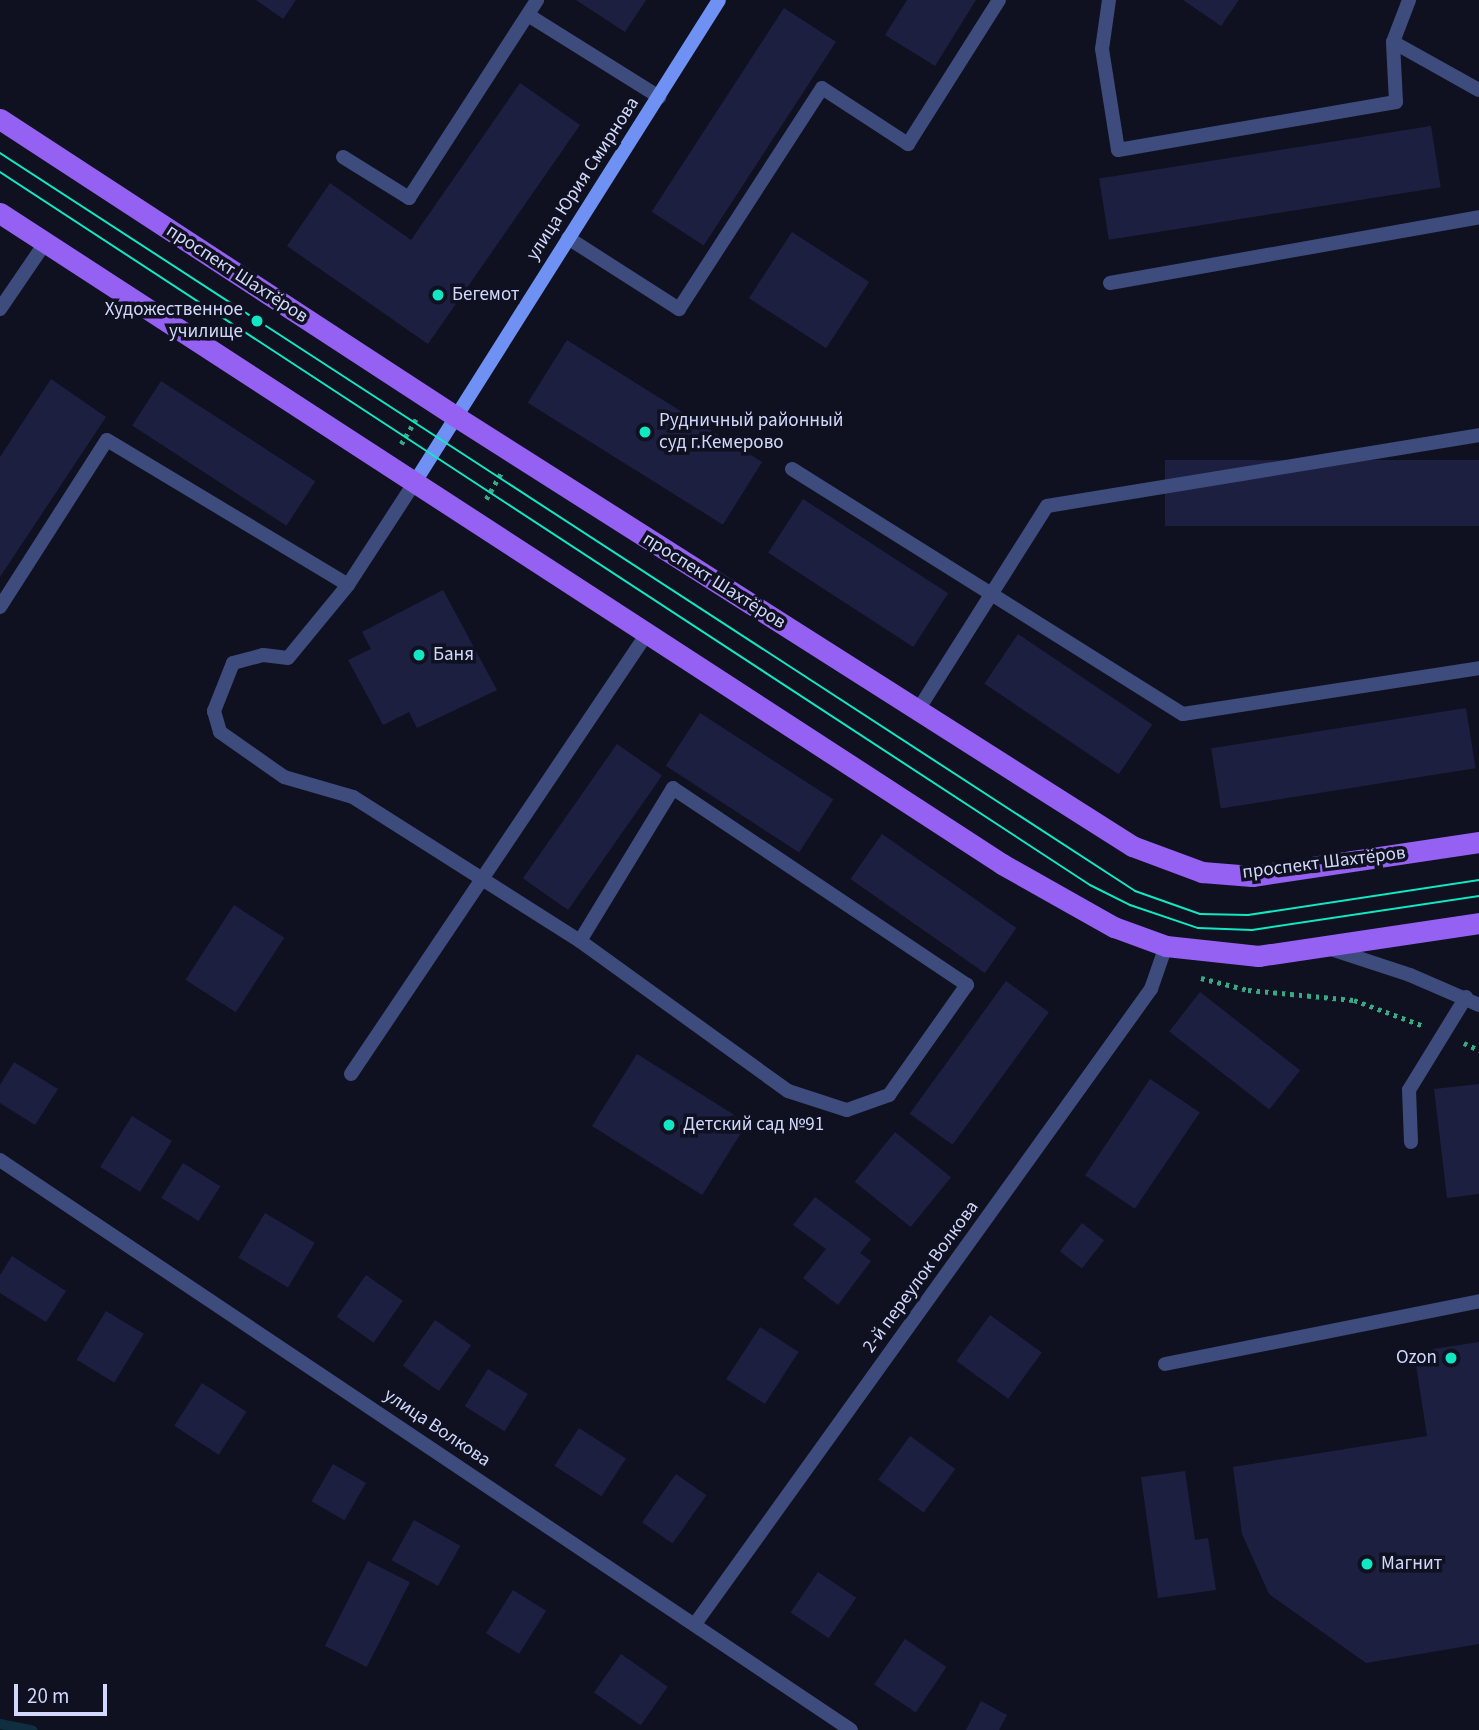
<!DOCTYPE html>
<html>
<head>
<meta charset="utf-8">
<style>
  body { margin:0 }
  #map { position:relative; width:1479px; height:1730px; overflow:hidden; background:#0f1121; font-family:"Source Sans 3",sans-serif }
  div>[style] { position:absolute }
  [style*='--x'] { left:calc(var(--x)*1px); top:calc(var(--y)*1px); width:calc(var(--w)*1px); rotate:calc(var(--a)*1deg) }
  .stream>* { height:10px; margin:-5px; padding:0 5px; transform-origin:5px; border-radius:5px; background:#0f2e3f }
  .building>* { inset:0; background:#1c1f40; transform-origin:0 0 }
  .path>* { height:4.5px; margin-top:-2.25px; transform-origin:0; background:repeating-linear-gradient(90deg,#37aa84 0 3.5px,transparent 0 8.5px) }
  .lane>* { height:14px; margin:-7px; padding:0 7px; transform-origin:7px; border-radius:7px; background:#3d4c7c }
  .street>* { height:14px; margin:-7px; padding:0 7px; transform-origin:7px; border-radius:7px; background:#3d4c7c }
  .secondary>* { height:14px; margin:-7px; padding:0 7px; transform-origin:7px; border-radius:7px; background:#7091f4 }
  .primary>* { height:21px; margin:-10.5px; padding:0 10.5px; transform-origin:10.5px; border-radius:10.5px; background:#9561f3 }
  .tram>* { height:2px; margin:-1px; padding:0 1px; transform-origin:1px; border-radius:1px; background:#11e8c3 }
  .dots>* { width:19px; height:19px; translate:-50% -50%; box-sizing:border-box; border:4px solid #0f1121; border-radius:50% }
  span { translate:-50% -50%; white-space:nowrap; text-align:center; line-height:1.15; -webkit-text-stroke:7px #0f1121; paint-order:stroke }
  .street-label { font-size:19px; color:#d2d8fc }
  .poi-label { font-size:19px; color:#d2d8fc }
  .left { translate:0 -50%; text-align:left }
  .right { translate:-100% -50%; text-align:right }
  .scale { position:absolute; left:14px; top:1684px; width:93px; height:32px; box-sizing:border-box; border:4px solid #d2d8fc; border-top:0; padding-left:9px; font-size:21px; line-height:24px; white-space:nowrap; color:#d2d8fc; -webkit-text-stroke:5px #0f1121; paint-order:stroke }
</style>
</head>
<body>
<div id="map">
  <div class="stream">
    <div style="--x:0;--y:1724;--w:33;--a:11"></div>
  </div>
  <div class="building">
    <div style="clip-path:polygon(256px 0,296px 0,283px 19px)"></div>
    <div style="clip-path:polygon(576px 0,646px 0,625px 32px)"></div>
    <div style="clip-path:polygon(907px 0,976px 0,935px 66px,885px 35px)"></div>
    <div style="clip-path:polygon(1183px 0,1239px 0,1221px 26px)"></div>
    <div style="left:784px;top:8px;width:62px;height:243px;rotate:33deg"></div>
    <div style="clip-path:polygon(520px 83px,580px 125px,428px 344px,287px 246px,330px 183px,411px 240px)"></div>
    <div style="left:1431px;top:126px;width:62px;height:336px;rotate:81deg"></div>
    <div style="left:792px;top:232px;width:92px;height:79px;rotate:33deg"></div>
    <div style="left:567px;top:340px;width:230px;height:74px;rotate:32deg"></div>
    <div style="clip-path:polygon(51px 379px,106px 417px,0 577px,0 457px)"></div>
    <div style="left:161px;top:381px;width:184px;height:53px;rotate:33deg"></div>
    <div style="left:1479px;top:460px;width:66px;height:314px;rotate:90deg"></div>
    <div style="left:803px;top:499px;width:173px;height:64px;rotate:33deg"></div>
    <div style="clip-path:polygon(443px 590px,497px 690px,417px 728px,409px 712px,383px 725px,348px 660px,371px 649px,362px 632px)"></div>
    <div style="left:1018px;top:634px;width:162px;height:60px;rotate:34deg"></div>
    <div style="left:1466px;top:708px;width:61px;height:258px;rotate:81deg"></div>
    <div style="left:700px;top:713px;width:159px;height:63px;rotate:33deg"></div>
    <div style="left:617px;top:744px;width:55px;height:164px;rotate:35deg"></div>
    <div style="left:882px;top:834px;width:164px;height:55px;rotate:35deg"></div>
    <div style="left:234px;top:905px;width:60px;height:89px;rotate:33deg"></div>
    <div style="left:1006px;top:981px;width:53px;height:164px;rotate:36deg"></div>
    <div style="left:1200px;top:992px;width:127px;height:50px;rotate:38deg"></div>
    <div style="left:637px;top:1054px;width:130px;height:85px;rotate:32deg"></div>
    <div style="clip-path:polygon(14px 1062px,58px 1089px,35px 1125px,0 1103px,0 1085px)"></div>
    <div style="left:1150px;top:1079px;width:60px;height:116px;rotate:34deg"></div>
    <div style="clip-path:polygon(1479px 1084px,1479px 1194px,1447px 1198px,1434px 1089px)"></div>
    <div style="left:132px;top:1116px;width:47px;height:60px;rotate:32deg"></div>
    <div style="left:895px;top:1132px;width:72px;height:64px;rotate:39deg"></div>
    <div style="left:183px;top:1163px;width:44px;height:41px;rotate:32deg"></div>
    <div style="clip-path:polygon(815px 1197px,871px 1239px,860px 1253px,871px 1261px,838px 1305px,803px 1278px,826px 1249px,793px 1225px)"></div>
    <div style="left:265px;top:1213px;width:58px;height:52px;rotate:31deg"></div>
    <div style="left:1082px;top:1223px;width:28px;height:36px;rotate:38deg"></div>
    <div style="clip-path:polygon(12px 1256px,66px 1291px,46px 1322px,0 1293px,0 1275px)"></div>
    <div style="left:366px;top:1275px;width:45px;height:51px;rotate:35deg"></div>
    <div style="left:106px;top:1311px;width:44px;height:57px;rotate:31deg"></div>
    <div style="left:990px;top:1315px;width:64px;height:57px;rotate:36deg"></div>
    <div style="left:435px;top:1320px;width:44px;height:56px;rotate:35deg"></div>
    <div style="left:760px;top:1327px;width:46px;height:62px;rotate:33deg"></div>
    <div style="clip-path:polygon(1479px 1342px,1479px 1644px,1366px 1663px,1269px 1594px,1242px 1534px,1233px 1467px,1427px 1436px,1414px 1352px)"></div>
    <div style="left:488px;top:1369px;width:47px;height:44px;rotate:32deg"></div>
    <div style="left:202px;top:1383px;width:53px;height:51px;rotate:33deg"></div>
    <div style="left:579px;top:1428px;width:56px;height:45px;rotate:33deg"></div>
    <div style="left:910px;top:1436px;width:56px;height:54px;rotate:36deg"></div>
    <div style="left:333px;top:1464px;width:38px;height:43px;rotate:30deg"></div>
    <div style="clip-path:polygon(1185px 1471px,1195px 1540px,1208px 1538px,1216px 1590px,1158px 1598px,1141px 1477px)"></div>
    <div style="left:676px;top:1474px;width:37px;height:59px;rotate:35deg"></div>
    <div style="left:414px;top:1520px;width:53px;height:46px;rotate:29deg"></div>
    <div style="left:368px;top:1561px;width:47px;height:95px;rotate:27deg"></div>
    <div style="left:818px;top:1572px;width:46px;height:49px;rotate:34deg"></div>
    <div style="left:513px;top:1590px;width:39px;height:51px;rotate:32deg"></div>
    <div style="left:905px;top:1639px;width:50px;height:55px;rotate:34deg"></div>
    <div style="left:621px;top:1654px;width:57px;height:47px;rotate:35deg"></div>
    <div style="clip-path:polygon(981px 1701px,1007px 1715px,999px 1730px,966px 1730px)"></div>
  </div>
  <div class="path">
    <div style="--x:401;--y:444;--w:29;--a:-59"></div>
    <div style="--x:486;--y:499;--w:30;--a:-60"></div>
    <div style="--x:1201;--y:978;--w:49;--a:14.3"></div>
    <div style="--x:1248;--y:990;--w:106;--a:5.4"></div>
    <div style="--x:1354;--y:1000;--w:75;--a:20.4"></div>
    <div style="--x:1464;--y:1043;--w:17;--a:25"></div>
  </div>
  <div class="lane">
    <div style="--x:1109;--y:0;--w:49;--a:98.1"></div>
    <div style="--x:1102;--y:49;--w:102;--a:81"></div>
    <div style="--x:1118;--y:150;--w:282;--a:-9.8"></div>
    <div style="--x:1396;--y:102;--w:60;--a:-92.9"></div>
    <div style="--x:1393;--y:42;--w:45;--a:-69.1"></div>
    <div style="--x:528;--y:15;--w:155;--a:32"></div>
    <div style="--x:1393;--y:42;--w:98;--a:29.2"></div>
    <div style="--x:343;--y:157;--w:78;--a:31.8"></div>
    <div style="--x:409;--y:198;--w:236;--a:-57.1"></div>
    <div style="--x:568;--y:238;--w:132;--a:32.6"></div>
    <div style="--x:679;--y:309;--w:263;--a:-57.1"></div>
    <div style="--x:822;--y:88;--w:103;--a:33.1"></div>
    <div style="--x:908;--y:144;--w:170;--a:-57.7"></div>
    <div style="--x:1110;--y:283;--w:375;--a:-10.1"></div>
    <div style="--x:792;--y:469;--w:461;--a:32.1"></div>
    <div style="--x:1183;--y:714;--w:300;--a:-8.8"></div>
    <div style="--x:348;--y:585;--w:94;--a:129.4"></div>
    <div style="--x:288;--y:658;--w:25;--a:-173"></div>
    <div style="--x:263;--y:655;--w:31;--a:165"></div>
    <div style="--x:233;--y:663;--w:52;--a:111.6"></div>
    <div style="--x:214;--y:711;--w:22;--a:74"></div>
    <div style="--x:220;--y:732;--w:78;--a:35.1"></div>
    <div style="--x:284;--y:777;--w:72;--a:16.2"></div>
    <div style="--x:353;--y:797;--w:269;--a:32.4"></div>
    <div style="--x:580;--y:941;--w:256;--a:35.8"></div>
    <div style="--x:788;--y:1091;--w:62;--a:17.9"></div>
    <div style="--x:847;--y:1110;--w:45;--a:-19.7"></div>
    <div style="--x:889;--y:1095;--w:135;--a:-54.7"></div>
    <div style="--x:967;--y:985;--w:354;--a:-146.2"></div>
    <div style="--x:673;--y:788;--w:179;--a:121.3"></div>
    <div style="--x:0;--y:607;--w:198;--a:-57.4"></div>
    <div style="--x:107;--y:440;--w:281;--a:31"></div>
    <div style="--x:348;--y:585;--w:119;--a:-57"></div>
    <div style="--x:918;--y:710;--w:241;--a:-57.7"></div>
    <div style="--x:1047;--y:506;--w:438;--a:-9.3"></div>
    <div style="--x:351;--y:1074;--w:533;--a:-56.1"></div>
    <div style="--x:1411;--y:1142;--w:52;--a:-92.2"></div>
    <div style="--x:1409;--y:1090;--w:109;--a:-58.5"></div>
    <div style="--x:1165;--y:1364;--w:320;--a:-11.3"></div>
  </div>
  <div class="street">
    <div style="--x:0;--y:309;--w:80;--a:-55.7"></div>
    <div style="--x:1328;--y:948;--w:86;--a:18.2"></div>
    <div style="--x:1410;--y:975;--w:75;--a:23.5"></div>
    <div style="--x:0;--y:1160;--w:1024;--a:33.81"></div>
    <div style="--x:695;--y:1624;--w:782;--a:-54.32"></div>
    <div style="--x:1151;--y:989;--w:46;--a:-70.8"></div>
  </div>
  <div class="secondary">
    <div style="--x:413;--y:485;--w:573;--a:-57.75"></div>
  </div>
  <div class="primary">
    <div style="--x:0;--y:119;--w:543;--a:33.13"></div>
    <div style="--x:455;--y:416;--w:802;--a:32.42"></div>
    <div style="--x:1132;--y:846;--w:75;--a:20.4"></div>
    <div style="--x:1202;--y:872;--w:50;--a:4.6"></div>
    <div style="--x:1252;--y:876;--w:230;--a:-8.5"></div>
    <div style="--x:0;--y:213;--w:1195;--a:33.01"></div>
    <div style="--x:1002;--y:864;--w:129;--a:29.4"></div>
    <div style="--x:1114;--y:927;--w:55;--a:20.1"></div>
    <div style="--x:1166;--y:946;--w:93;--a:6.2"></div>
    <div style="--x:1258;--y:956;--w:223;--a:-8.5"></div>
  </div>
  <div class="tram">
    <div style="--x:0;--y:153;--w:1354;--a:33.03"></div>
    <div style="--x:1135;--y:891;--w:69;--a:19.5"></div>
    <div style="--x:1200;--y:914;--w:48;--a:1.2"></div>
    <div style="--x:1248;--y:915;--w:234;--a:-8.6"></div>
    <div style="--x:0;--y:172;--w:1302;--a:33.19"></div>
    <div style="--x:1090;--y:885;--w:45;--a:26.6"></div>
    <div style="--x:1130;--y:905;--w:72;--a:18.7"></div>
    <div style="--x:1198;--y:928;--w:54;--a:2.1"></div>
    <div style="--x:1252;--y:930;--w:230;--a:-8.5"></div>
  </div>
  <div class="dots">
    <div style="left:438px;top:295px;background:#11e8c3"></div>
    <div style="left:257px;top:321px;background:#11e8c3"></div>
    <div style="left:645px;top:432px;background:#11e8c3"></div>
    <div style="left:419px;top:655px;background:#11e8c3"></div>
    <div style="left:669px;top:1125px;background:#11e8c3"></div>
    <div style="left:1451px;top:1358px;background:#11e8c3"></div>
    <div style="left:1367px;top:1564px;background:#11e8c3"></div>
  </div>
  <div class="street-label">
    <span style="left:583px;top:179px;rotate:-57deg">улица Юрия Смирнова</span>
    <span style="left:237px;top:274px;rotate:33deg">проспект Шахтёров</span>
    <span style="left:714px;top:581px;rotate:32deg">проспект Шахтёров</span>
    <span style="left:1324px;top:863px;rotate:-7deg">проспект Шахтёров</span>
    <span style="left:921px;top:1277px;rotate:-54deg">2-й переулок Волкова</span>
    <span style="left:437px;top:1428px;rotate:34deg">улица Волкова</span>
  </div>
  <div class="poi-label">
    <span class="left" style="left:452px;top:295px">Бегемот</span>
    <span class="right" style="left:243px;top:321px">Художественное<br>училище</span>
    <span class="left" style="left:659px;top:432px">Рудничный районный<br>суд г.Кемерово</span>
    <span class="left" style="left:433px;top:655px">Баня</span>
    <span class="left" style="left:683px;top:1125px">Детский сад №91</span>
    <span class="right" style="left:1437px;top:1358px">Ozon</span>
    <span class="left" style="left:1381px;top:1564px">Магнит</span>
  </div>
  <div class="scale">20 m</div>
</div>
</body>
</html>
